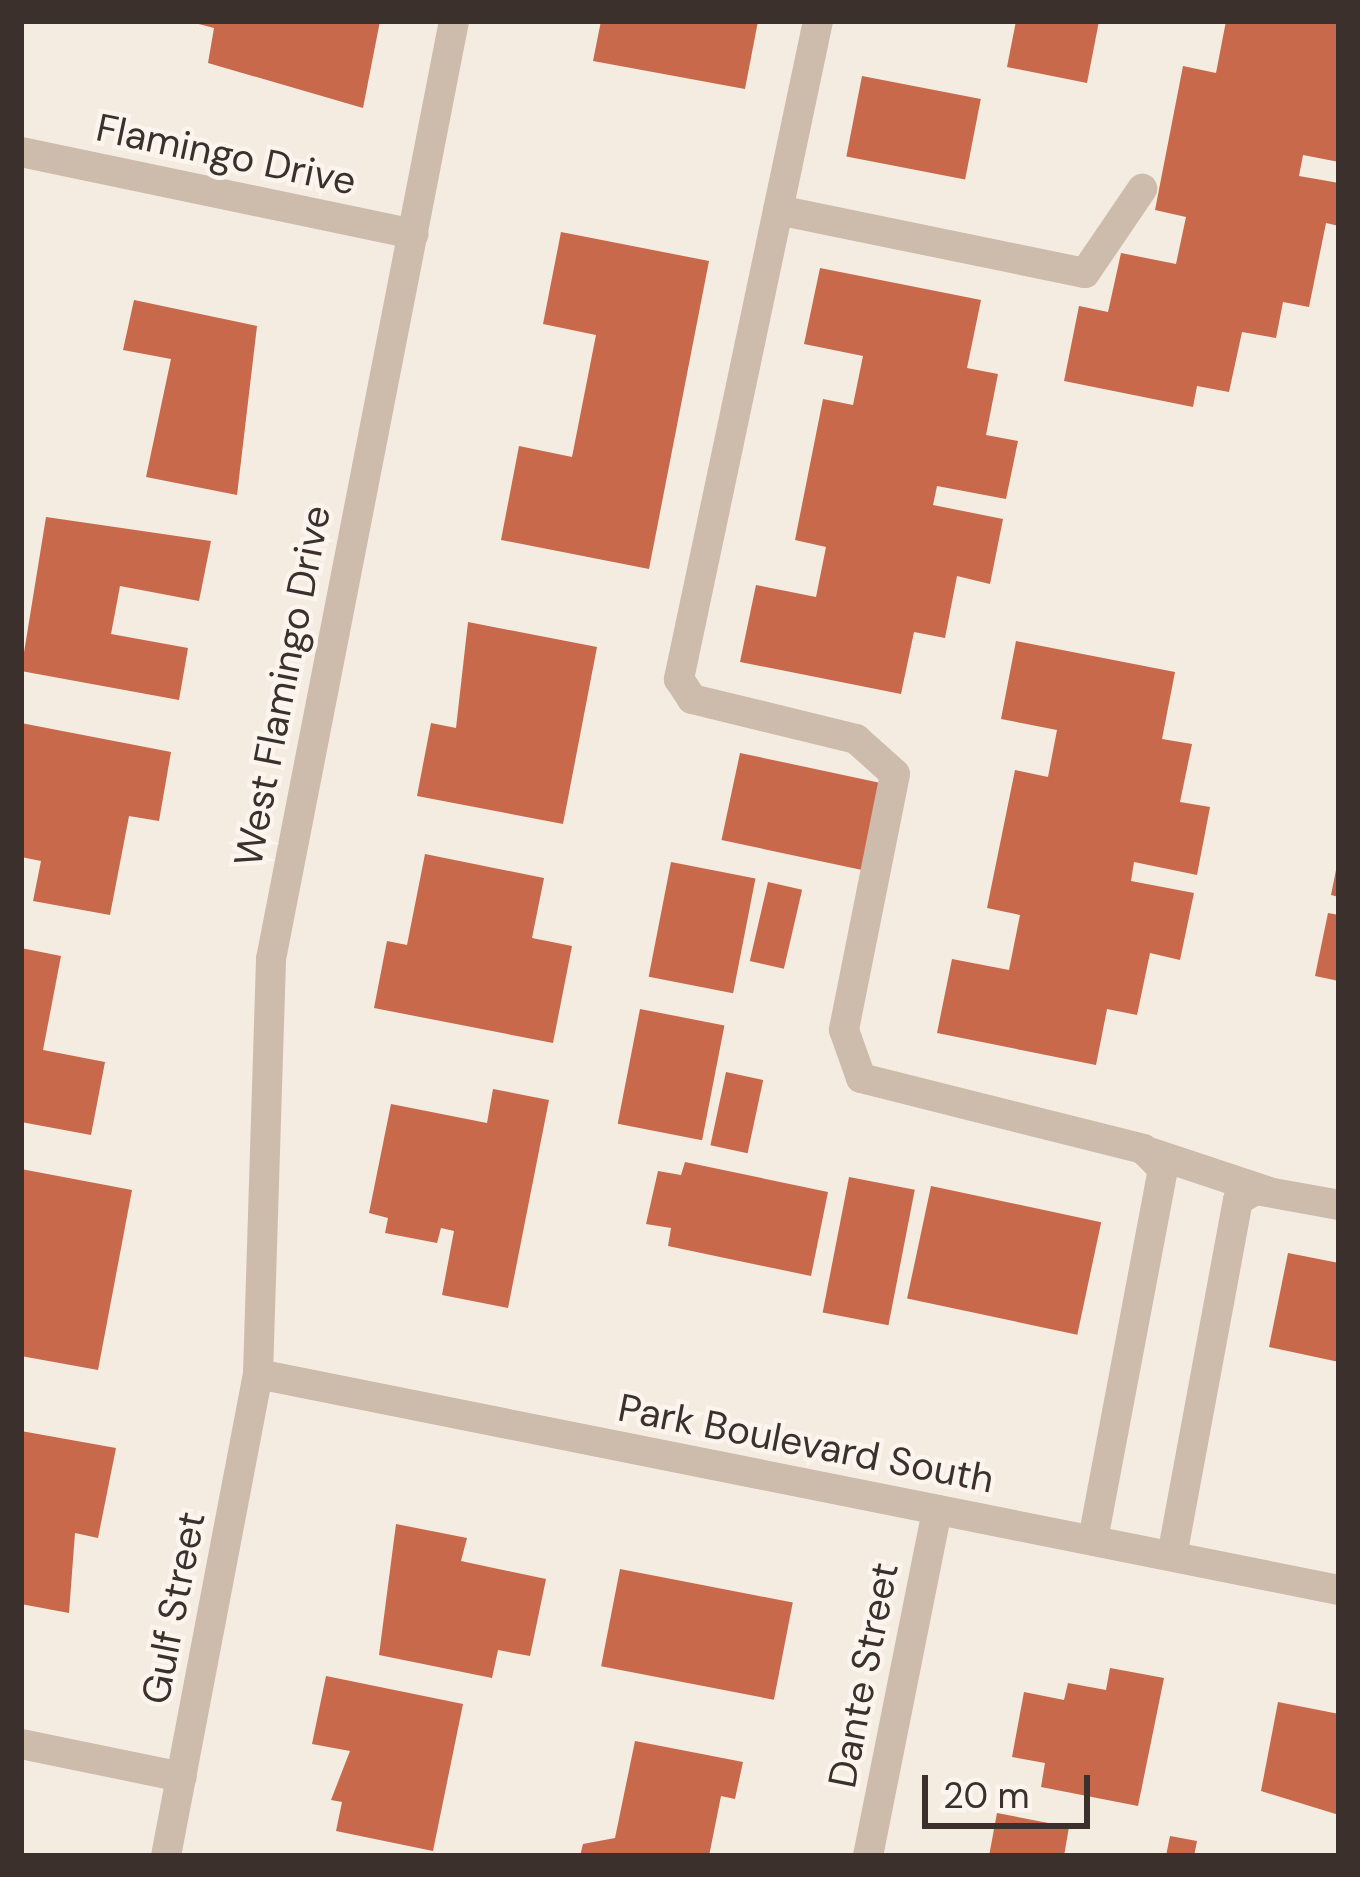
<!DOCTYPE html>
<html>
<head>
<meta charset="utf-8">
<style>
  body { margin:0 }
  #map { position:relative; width:1360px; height:1877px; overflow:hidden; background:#f4ebe1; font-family:"DM Sans",sans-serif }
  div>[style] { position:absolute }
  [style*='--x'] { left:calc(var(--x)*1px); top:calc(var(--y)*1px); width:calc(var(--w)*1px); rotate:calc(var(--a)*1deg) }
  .building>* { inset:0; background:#c8694b; transform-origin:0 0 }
  .minor>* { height:30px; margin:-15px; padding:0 15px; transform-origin:15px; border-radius:15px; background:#cdbbac }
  span { translate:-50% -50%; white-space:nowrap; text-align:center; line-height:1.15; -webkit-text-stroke:9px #fbf5ee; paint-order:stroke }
  .street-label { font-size:39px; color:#3b302b }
  .frame { position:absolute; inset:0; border:24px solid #3b302b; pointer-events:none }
  .scale { position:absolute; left:922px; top:1775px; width:168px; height:54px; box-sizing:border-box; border:6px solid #3b302b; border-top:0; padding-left:15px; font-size:36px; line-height:42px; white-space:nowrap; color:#3b302b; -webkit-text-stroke:9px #fbf5ee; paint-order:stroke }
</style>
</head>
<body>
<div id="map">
  <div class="building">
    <div style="clip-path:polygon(187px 21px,380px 21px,363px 108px,208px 63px,214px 28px)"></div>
    <div style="clip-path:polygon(601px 21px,758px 21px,745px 89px,593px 61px)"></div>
    <div style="clip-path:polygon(1016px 21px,1099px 21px,1087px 83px,1007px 67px)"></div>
    <div style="clip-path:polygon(1226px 21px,1339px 21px,1339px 162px,1303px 155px,1299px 176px,1339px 183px,1339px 226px,1326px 223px,1309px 307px,1283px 302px,1276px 338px,1242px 332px,1229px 392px,1197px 386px,1193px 407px,1064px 381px,1079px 306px,1108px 312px,1121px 253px,1176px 264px,1186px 217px,1155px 210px,1183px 66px,1216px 73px)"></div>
    <div style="left:862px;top:76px;width:121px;height:82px;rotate:11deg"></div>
    <div style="clip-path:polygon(561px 232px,709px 261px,649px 569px,501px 540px,519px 446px,572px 457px,596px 335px,543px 324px)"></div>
    <div style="clip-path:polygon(820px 268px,981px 300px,967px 368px,998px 374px,986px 435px,1018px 441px,1006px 499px,937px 486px,933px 505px,1003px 519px,990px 584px,957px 576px,945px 638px,914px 632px,901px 694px,740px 662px,756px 585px,816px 597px,826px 547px,795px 540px,823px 399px,853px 405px,863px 356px,804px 344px)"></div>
    <div style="clip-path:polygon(134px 300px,257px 326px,237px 495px,146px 477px,171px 359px,123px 350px)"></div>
    <div style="clip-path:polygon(46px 517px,211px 541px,199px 601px,120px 586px,111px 634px,188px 648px,179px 700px,21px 671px)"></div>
    <div style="clip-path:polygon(468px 622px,597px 647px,563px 824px,417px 796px,431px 723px,456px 728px)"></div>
    <div style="clip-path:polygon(1016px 641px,1175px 672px,1162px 739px,1192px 744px,1180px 802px,1210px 807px,1197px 875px,1134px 862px,1131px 881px,1194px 893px,1180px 960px,1150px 953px,1137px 1015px,1107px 1009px,1096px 1065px,937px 1033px,952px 959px,1009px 970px,1020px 915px,987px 908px,1015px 770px,1048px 777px,1057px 730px,1001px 719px)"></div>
    <div style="clip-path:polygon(21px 723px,171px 752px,159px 821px,129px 816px,110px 915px,33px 901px,41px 861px,21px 857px)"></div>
    <div style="left:740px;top:753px;width:145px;height:89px;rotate:12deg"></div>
    <div style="clip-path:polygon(425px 854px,544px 878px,532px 938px,572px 946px,553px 1043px,374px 1008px,387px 941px,407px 945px)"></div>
    <div style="left:671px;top:862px;width:86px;height:117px;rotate:11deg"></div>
    <div style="clip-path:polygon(1337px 865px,1339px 865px,1339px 897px,1331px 895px)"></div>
    <div style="left:768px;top:882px;width:35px;height:81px;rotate:13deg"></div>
    <div style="clip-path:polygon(1328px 913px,1339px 915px,1339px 981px,1315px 976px)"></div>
    <div style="clip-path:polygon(21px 948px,61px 956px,43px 1050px,105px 1062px,91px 1135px,21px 1122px)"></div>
    <div style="left:640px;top:1009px;width:86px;height:117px;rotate:11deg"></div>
    <div style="left:726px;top:1072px;width:38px;height:75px;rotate:12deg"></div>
    <div style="clip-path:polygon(493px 1089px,549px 1100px,508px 1308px,442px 1295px,454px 1231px,441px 1228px,437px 1243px,385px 1233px,388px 1218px,369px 1213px,391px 1104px,487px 1123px)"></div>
    <div style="clip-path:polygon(685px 1162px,828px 1192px,811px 1276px,668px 1246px,671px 1228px,646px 1224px,658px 1171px,681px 1175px)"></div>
    <div style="clip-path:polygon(21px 1169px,132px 1190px,98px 1370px,21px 1356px)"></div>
    <div style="left:849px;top:1177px;width:67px;height:138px;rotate:11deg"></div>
    <div style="left:931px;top:1186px;width:174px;height:115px;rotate:12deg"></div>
    <div style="clip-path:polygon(1288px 1253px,1339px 1263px,1339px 1362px,1269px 1347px)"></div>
    <div style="clip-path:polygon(21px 1431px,116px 1448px,98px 1538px,75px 1533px,69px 1613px,21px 1604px)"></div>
    <div style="clip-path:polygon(396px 1524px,467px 1538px,461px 1561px,546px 1579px,530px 1656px,498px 1650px,492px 1678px,379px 1655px)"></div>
    <div style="left:620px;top:1569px;width:176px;height:99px;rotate:11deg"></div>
    <div style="clip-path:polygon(1110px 1668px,1164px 1678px,1138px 1806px,1041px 1787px,1045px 1763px,1012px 1757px,1024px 1692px,1064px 1700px,1068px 1683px,1106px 1690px)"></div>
    <div style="clip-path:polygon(326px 1676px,463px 1704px,433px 1851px,336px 1831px,342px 1802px,331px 1800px,350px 1751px,312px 1744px)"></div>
    <div style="clip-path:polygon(1278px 1702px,1339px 1714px,1339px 1815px,1261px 1791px)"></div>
    <div style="clip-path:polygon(635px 1741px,743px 1762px,735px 1799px,721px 1796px,709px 1856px,580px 1856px,583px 1844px,615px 1838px)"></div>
    <div style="clip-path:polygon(997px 1813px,1069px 1827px,1064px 1856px,989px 1856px)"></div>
    <div style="clip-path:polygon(1170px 1836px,1197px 1841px,1194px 1856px,1166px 1856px)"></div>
  </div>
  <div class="minor">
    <div style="--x:818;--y:21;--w:673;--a:101.93"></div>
    <div style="--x:679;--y:679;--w:24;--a:57"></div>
    <div style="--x:692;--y:699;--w:169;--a:13.7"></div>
    <div style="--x:856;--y:739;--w:52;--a:41.9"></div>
    <div style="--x:895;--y:774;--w:261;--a:101.3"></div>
    <div style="--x:844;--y:1030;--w:51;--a:70.5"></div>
    <div style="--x:861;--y:1078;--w:291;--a:14.1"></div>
    <div style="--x:1143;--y:1149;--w:28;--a:45"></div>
    <div style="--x:1163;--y:1169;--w:378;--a:100.7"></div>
    <div style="--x:21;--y:152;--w:401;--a:11.8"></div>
    <div style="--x:778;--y:210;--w:313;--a:11.6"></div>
    <div style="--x:1085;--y:273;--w:102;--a:-55.8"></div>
    <div style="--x:1143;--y:1150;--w:133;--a:18.4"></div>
    <div style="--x:258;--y:1374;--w:1102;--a:11.3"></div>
    <div style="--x:1172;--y:1556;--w:362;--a:-79.5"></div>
    <div style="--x:1238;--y:1200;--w:21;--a:-29"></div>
    <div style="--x:1256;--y:1190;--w:84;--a:10.2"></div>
    <div style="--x:21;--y:1744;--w:164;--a:11.6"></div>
    <div style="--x:166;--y:1856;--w:491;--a:-79.2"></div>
    <div style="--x:258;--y:1374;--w:415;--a:-88.2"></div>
    <div style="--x:271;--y:959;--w:956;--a:-78.96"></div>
    <div style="--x:868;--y:1856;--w:353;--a:-78.7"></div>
  </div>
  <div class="street-label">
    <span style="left:226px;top:155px;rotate:12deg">Flamingo Drive</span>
    <span style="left:283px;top:686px;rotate:-79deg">West Flamingo Drive</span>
    <span style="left:806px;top:1444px;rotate:11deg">Park Boulevard South</span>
    <span style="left:174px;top:1608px;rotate:-79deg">Gulf Street</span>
    <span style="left:864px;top:1675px;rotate:-79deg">Dante Street</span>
  </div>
  <div class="frame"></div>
  <div class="scale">20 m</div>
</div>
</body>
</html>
